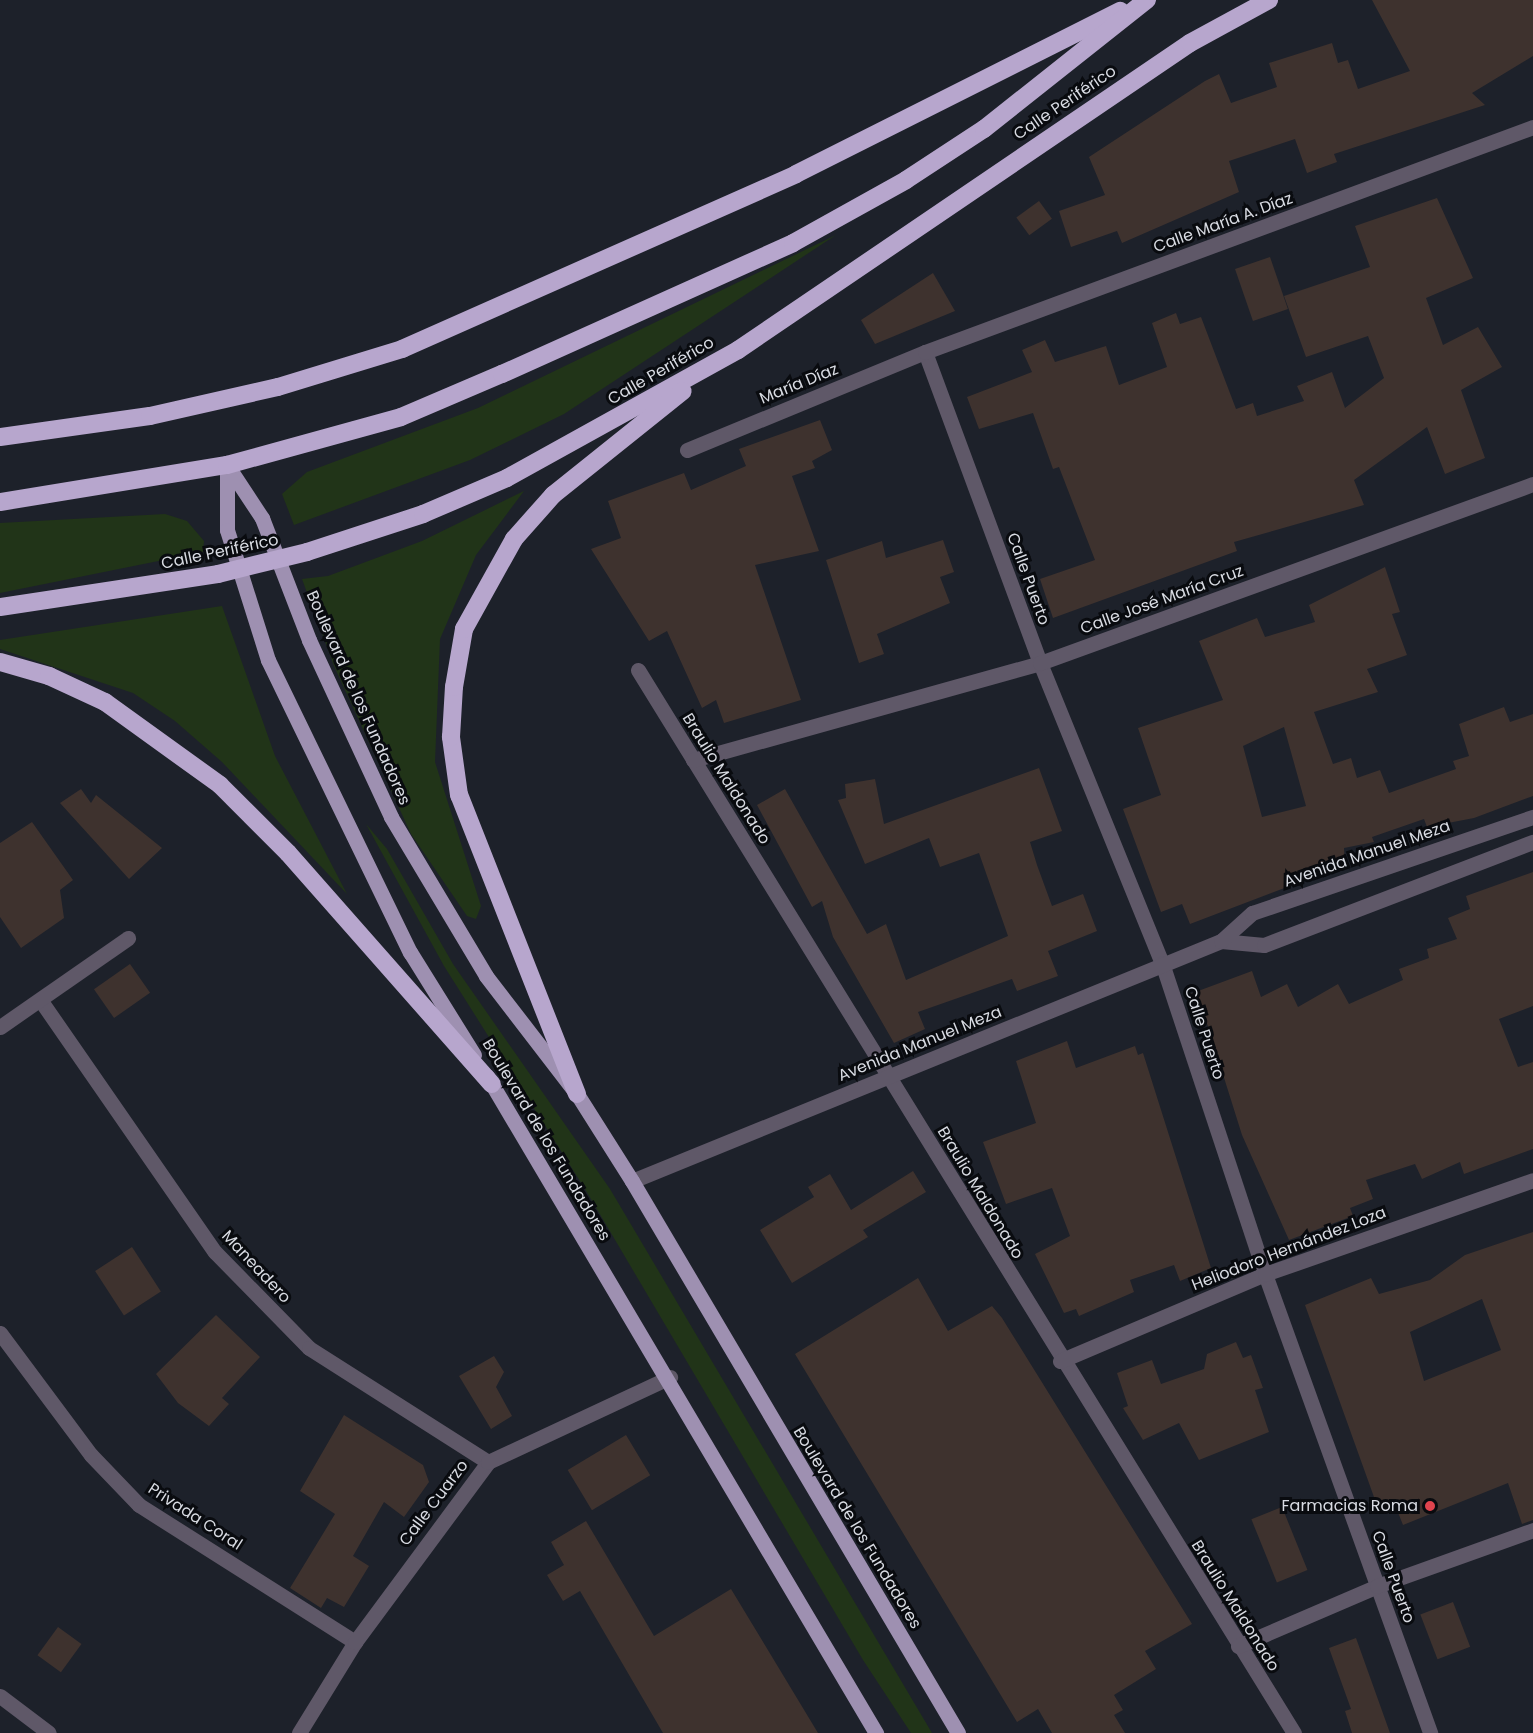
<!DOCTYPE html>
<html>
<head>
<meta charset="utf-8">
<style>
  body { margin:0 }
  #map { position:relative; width:1533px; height:1733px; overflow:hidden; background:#1d212a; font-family:Poppins,sans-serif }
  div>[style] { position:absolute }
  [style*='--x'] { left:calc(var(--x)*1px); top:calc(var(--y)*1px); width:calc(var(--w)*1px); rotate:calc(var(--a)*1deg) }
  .green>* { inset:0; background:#213418 }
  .building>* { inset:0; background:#3e322e; transform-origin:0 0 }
  .minor>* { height:15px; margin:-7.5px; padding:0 7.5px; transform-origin:7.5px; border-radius:7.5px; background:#5f5868 }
  .major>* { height:15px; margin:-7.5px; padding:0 7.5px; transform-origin:7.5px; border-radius:7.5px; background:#9e90b1 }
  .highway>* { height:18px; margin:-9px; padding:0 9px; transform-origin:9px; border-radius:9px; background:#b7a6cd }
  .highway-bridge>* { height:18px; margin:-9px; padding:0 9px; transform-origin:9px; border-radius:9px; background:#b7a6cd }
  .dots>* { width:16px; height:16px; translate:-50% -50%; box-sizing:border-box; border:3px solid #090b0f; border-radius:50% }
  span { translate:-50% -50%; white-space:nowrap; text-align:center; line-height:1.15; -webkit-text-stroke:6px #090b0f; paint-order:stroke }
  .street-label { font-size:16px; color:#d8dbe2 }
  .poi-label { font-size:16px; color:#d8dbe2 }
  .right { translate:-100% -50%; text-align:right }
</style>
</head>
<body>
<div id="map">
  <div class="green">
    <div style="clip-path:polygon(836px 235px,564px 414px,470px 460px,294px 525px,282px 494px,307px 472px,478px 408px)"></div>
    <div style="clip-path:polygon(524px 491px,476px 555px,440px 639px,435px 762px,481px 906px,476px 919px,467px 916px,411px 834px,334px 666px,302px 579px,328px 576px,422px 541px)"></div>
    <div style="clip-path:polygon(165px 514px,187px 521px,204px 541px,203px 552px,0 593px,0 523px)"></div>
    <div style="clip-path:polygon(222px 606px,275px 756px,347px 894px,222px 762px,175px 721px,133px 693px,0 649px,0 640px)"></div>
    <div style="clip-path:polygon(366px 824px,387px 849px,453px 964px,610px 1189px,932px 1733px,911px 1733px,863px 1660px,585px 1189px,444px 966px)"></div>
  </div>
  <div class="building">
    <div style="clip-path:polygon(1372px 0,1533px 0,1533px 56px,1472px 93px,1485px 105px,1334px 154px,1337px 162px,1307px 173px,1295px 139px,1229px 161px,1239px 192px,1122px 243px,1117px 231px,1071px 247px,1059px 211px,1105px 195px,1089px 157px,1205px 81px,1219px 74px,1231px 103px,1277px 87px,1269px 63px,1332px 43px,1338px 63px,1348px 60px,1358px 89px,1410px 71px)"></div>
    <div style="clip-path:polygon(1437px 198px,1473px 278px,1426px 298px,1443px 345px,1478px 327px,1502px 367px,1461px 390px,1485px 458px,1445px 474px,1427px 427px,1354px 480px,1364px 505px,1234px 542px,1237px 551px,1053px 618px,1040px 579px,1095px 560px,1059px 467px,1053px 469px,1033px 413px,979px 429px,967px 397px,1032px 372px,1022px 350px,1045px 340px,1055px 362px,1106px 346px,1119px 385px,1167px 367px,1152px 323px,1176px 313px,1180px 324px,1201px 317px,1236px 409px,1253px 403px,1257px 416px,1304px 401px,1297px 386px,1332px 372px,1345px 408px,1384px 378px,1368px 336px,1306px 357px,1284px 296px,1370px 267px,1355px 226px)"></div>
    <div style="left:1039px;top:201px;width:22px;height:28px;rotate:54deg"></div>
    <div style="left:1270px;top:257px;width:55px;height:37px;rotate:71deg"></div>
    <div style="clip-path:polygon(933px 273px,955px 311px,875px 344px,861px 320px)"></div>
    <div style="clip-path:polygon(820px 420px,832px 450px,812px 461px,815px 468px,792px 476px,819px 551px,755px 565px,801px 700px,724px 723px,716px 700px,702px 708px,667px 631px,649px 641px,591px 549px,621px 538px,608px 501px,684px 473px,691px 490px,746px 466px,739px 449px)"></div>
    <div style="clip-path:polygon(943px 540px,954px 572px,940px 577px,950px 603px,877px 634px,884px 654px,859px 663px,826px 560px,882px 541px,886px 558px)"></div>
    <div style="clip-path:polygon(evenodd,1385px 567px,1400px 612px,1392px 614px,1407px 655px,1367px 669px,1378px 692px,1314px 712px,1333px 764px,1351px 758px,1357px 778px,1380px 770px,1389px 793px,1456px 769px,1453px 761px,1469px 756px,1459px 724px,1504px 707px,1510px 722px,1533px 714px,1533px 796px,1474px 818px,1427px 827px,1424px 819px,1372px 837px,1374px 842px,1344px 848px,1345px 865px,1190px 924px,1182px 904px,1161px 912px,1123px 809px,1161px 795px,1138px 728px,1223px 700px,1199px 641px,1257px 618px,1265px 637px,1315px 622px,1309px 605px,1385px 567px,1284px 727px,1306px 806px,1262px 817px,1243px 746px,1284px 727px)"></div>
    <div style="clip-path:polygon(1039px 768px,1062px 831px,1030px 842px,1037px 865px,1052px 906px,1083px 894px,1097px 931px,1048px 951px,1058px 976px,1017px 991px,1012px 979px,918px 1012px,925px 1029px,894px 1043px,833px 937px,822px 901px,812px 907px,757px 805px,785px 789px,867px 934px,886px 924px,906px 980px,1008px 936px,979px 853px,940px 867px,929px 838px,865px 864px,838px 800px,846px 798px,845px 784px,875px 779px,884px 824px)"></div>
    <div style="clip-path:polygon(81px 789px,91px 803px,96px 795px,162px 848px,129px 879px,60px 803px)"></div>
    <div style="clip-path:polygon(32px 822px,73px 880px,60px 890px,64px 918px,21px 948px,0 917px,0 843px)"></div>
    <div style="clip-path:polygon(1533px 872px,1533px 1006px,1499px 1019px,1518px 1067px,1533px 1062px,1533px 1149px,1464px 1174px,1460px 1162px,1422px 1179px,1415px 1164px,1366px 1180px,1373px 1199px,1350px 1208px,1353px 1216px,1289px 1240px,1242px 1135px,1204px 1014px,1199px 1015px,1190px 994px,1252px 971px,1261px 997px,1287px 984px,1298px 1007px,1338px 984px,1349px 1004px,1403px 980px,1399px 969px,1429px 958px,1427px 949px,1457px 939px,1448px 918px,1470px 909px,1466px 896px)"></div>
    <div style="left:130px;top:964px;width:35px;height:44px;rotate:55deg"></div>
    <div style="clip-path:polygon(1067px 1041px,1076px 1068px,1135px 1046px,1138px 1055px,1143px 1053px,1211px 1268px,1180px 1281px,1174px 1265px,1130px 1280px,1134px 1292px,1079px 1316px,1076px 1309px,1064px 1313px,1035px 1254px,1070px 1236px,1052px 1188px,1006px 1204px,983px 1142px,1036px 1123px,1016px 1061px)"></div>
    <div style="clip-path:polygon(913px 1171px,926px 1192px,863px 1230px,868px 1237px,792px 1283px,760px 1230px,814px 1197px,808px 1187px,830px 1174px,851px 1210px)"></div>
    <div style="clip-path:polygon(evenodd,1533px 1232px,1533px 1520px,1522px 1524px,1508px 1483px,1403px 1525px,1395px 1505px,1379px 1511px,1305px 1305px,1371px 1278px,1379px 1294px,1430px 1280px,1465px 1255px,1533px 1232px,1482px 1299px,1501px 1350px,1424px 1381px,1410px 1332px,1482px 1299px)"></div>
    <div style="left:132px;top:1247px;width:53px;height:44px;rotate:57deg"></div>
    <div style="clip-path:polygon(918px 1278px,948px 1331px,992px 1306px,1002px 1318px,1192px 1624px,1145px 1651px,1156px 1669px,1114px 1695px,1123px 1710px,1114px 1715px,1125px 1733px,1052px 1733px,1038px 1709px,1017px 1722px,795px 1354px)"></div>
    <div style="clip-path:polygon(216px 1315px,260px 1357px,222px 1398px,229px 1404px,209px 1426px,178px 1403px,156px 1374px)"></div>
    <div style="clip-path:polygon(1236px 1342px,1243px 1358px,1251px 1355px,1263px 1388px,1255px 1390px,1269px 1432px,1199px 1460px,1179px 1423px,1143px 1440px,1123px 1408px,1128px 1406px,1117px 1373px,1152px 1360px,1161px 1384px,1204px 1369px,1207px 1354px)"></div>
    <div style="clip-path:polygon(494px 1356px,504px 1372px,496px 1387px,512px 1416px,491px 1429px,459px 1376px)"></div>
    <div style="clip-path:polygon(344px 1415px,423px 1465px,429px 1482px,404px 1517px,384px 1502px,353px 1556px,369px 1566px,344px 1607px,327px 1598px,321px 1608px,290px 1588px,335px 1514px,300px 1491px)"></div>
    <div style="left:626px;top:1435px;width:47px;height:68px;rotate:59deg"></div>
    <div style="left:1282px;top:1507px;width:68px;height:33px;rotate:68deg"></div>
    <div style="clip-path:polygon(586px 1521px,654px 1636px,731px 1589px,818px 1733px,663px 1733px,580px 1591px,563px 1601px,547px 1575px,564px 1565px,551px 1542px)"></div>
    <div style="left:1453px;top:1602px;width:48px;height:35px;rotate:69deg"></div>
    <div style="left:58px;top:1627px;width:29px;height:35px;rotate:36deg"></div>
    <div style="clip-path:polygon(1356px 1638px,1390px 1733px,1352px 1733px,1345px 1711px,1351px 1709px,1329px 1648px)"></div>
  </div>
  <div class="minor">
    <div style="--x:925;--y:352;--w:332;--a:69.7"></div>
    <div style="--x:1040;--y:663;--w:324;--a:67.9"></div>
    <div style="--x:1162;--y:963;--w:328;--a:71.7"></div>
    <div style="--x:1265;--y:1274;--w:488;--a:70.2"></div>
    <div style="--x:687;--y:450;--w:257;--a:-22.4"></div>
    <div style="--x:925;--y:352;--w:648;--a:-20.31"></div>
    <div style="--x:638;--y:670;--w:1249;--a:58.32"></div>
    <div style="--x:693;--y:760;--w:360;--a:-15.6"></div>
    <div style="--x:1040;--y:663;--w:524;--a:-19.96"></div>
    <div style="--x:1221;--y:941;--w:43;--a:5.3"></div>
    <div style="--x:1264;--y:945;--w:288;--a:-21"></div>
    <div style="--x:41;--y:1001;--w:305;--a:55.3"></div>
    <div style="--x:215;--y:1252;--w:134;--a:45.6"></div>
    <div style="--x:309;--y:1348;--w:212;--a:32.5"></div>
    <div style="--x:0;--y:1027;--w:156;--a:-34.8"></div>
    <div style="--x:632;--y:1181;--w:636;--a:-22.17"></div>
    <div style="--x:1221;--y:941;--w:42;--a:-42.1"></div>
    <div style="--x:1252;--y:913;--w:297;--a:-18.9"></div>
    <div style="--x:0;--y:1333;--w:152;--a:53.3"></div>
    <div style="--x:91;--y:1455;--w:69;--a:46.2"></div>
    <div style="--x:139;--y:1505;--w:256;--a:32.4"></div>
    <div style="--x:1060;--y:1361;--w:223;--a:-23"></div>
    <div style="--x:1265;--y:1274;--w:284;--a:-19.3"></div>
    <div style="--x:1238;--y:1646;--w:151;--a:-23.3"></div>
    <div style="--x:1377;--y:1586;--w:166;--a:-19.7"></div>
    <div style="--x:0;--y:1696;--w:61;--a:37.1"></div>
    <div style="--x:299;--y:1733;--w:107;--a:-58.4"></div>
    <div style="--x:355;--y:1642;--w:224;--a:-53.5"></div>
    <div style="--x:488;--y:1462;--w:201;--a:-25"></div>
  </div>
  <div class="major">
    <div style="--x:227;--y:465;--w:64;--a:56.6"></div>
    <div style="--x:262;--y:518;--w:131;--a:68.9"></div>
    <div style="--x:309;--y:640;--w:195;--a:65.1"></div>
    <div style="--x:391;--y:817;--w:185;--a:59.1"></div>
    <div style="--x:486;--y:976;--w:149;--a:52.4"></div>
    <div style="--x:577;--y:1094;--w:103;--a:57.7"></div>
    <div style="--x:632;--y:1181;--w:641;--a:59.43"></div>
    <div style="--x:227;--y:465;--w:65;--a:90"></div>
    <div style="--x:227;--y:530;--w:136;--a:72.5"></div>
    <div style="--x:268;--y:660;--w:325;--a:64.1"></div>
    <div style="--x:410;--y:952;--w:121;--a:58.1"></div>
    <div style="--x:487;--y:1076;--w:764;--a:59.37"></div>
  </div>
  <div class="highway">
    <div style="--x:0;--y:437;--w:151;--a:-8"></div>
    <div style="--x:150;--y:416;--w:131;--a:-12.8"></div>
    <div style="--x:278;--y:387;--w:130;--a:-17"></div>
    <div style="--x:402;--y:349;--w:431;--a:-23.9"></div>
    <div style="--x:796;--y:174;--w:363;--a:-26.7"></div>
    <div style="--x:0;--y:502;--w:230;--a:-9.3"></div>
    <div style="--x:227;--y:465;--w:180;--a:-15.4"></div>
    <div style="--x:401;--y:417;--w:110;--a:-23.1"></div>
    <div style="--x:502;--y:374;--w:319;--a:-24.2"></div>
    <div style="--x:793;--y:243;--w:129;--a:-29.1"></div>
    <div style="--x:906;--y:180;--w:93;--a:-33.2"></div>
    <div style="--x:984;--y:129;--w:208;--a:-38.4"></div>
    <div style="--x:307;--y:552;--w:122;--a:-18.1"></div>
    <div style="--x:423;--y:514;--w:91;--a:-23.2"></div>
    <div style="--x:507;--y:478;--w:264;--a:-29"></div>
    <div style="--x:738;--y:350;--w:546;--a:-34.18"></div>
    <div style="--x:1190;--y:43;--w:90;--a:-28.6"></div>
    <div style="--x:0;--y:607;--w:220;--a:-8.6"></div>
    <div style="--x:0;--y:662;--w:51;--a:15.9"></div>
    <div style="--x:49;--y:676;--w:62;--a:24.9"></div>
    <div style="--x:105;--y:702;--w:142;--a:35.8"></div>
    <div style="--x:220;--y:785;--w:96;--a:45"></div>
    <div style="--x:288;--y:853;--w:308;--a:48.6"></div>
    <div style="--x:577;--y:1094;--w:321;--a:-111.5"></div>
    <div style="--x:459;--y:795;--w:59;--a:-97.9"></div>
    <div style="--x:451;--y:737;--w:50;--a:-86.6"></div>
    <div style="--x:454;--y:687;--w:59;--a:-80.2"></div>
    <div style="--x:464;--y:629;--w:103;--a:-60.9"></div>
    <div style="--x:514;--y:539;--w:59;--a:-48.4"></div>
    <div style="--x:553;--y:495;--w:166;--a:-38.7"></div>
  </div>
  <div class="highway-bridge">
    <div style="--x:218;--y:574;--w:92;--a:-13.9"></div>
  </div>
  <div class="dots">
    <div style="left:1430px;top:1506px;background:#e0444e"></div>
  </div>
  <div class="street-label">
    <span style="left:1065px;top:103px;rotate:-34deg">Calle Periférico</span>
    <span style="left:1223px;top:223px;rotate:-20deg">Calle María A. Díaz</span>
    <span style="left:661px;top:371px;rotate:-30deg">Calle Periférico</span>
    <span style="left:799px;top:384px;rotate:-22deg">María Díaz</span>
    <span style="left:220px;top:552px;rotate:-12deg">Calle Periférico</span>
    <span style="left:1028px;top:579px;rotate:70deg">Calle Puerto</span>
    <span style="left:1162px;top:600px;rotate:-20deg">Calle José María Cruz</span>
    <span style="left:358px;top:698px;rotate:66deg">Boulevard de los Fundadores</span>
    <span style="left:726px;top:779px;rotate:58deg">Braulio Maldonado</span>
    <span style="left:1367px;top:854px;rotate:-19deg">Avenida Manuel Meza</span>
    <span style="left:1204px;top:1033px;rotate:72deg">Calle Puerto</span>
    <span style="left:920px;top:1044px;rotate:-22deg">Avenida Manuel Meza</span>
    <span style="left:546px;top:1140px;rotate:59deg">Boulevard de los Fundadores</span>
    <span style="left:980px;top:1193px;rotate:59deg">Braulio Maldonado</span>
    <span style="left:1289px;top:1249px;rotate:-21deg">Heliodoro Hernández Loza</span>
    <span style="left:256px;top:1267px;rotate:47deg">Maneadero</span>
    <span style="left:434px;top:1503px;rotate:-53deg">Calle Cuarzo</span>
    <span style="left:195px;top:1517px;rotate:33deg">Privada Coral</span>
    <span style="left:857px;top:1528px;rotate:59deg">Boulevard de los Fundadores</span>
    <span style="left:1393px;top:1577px;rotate:70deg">Calle Puerto</span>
    <span style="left:1235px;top:1606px;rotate:58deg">Braulio Maldonado</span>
  </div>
  <div class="poi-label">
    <span class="right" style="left:1418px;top:1506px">Farmacias Roma</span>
  </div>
</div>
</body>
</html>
